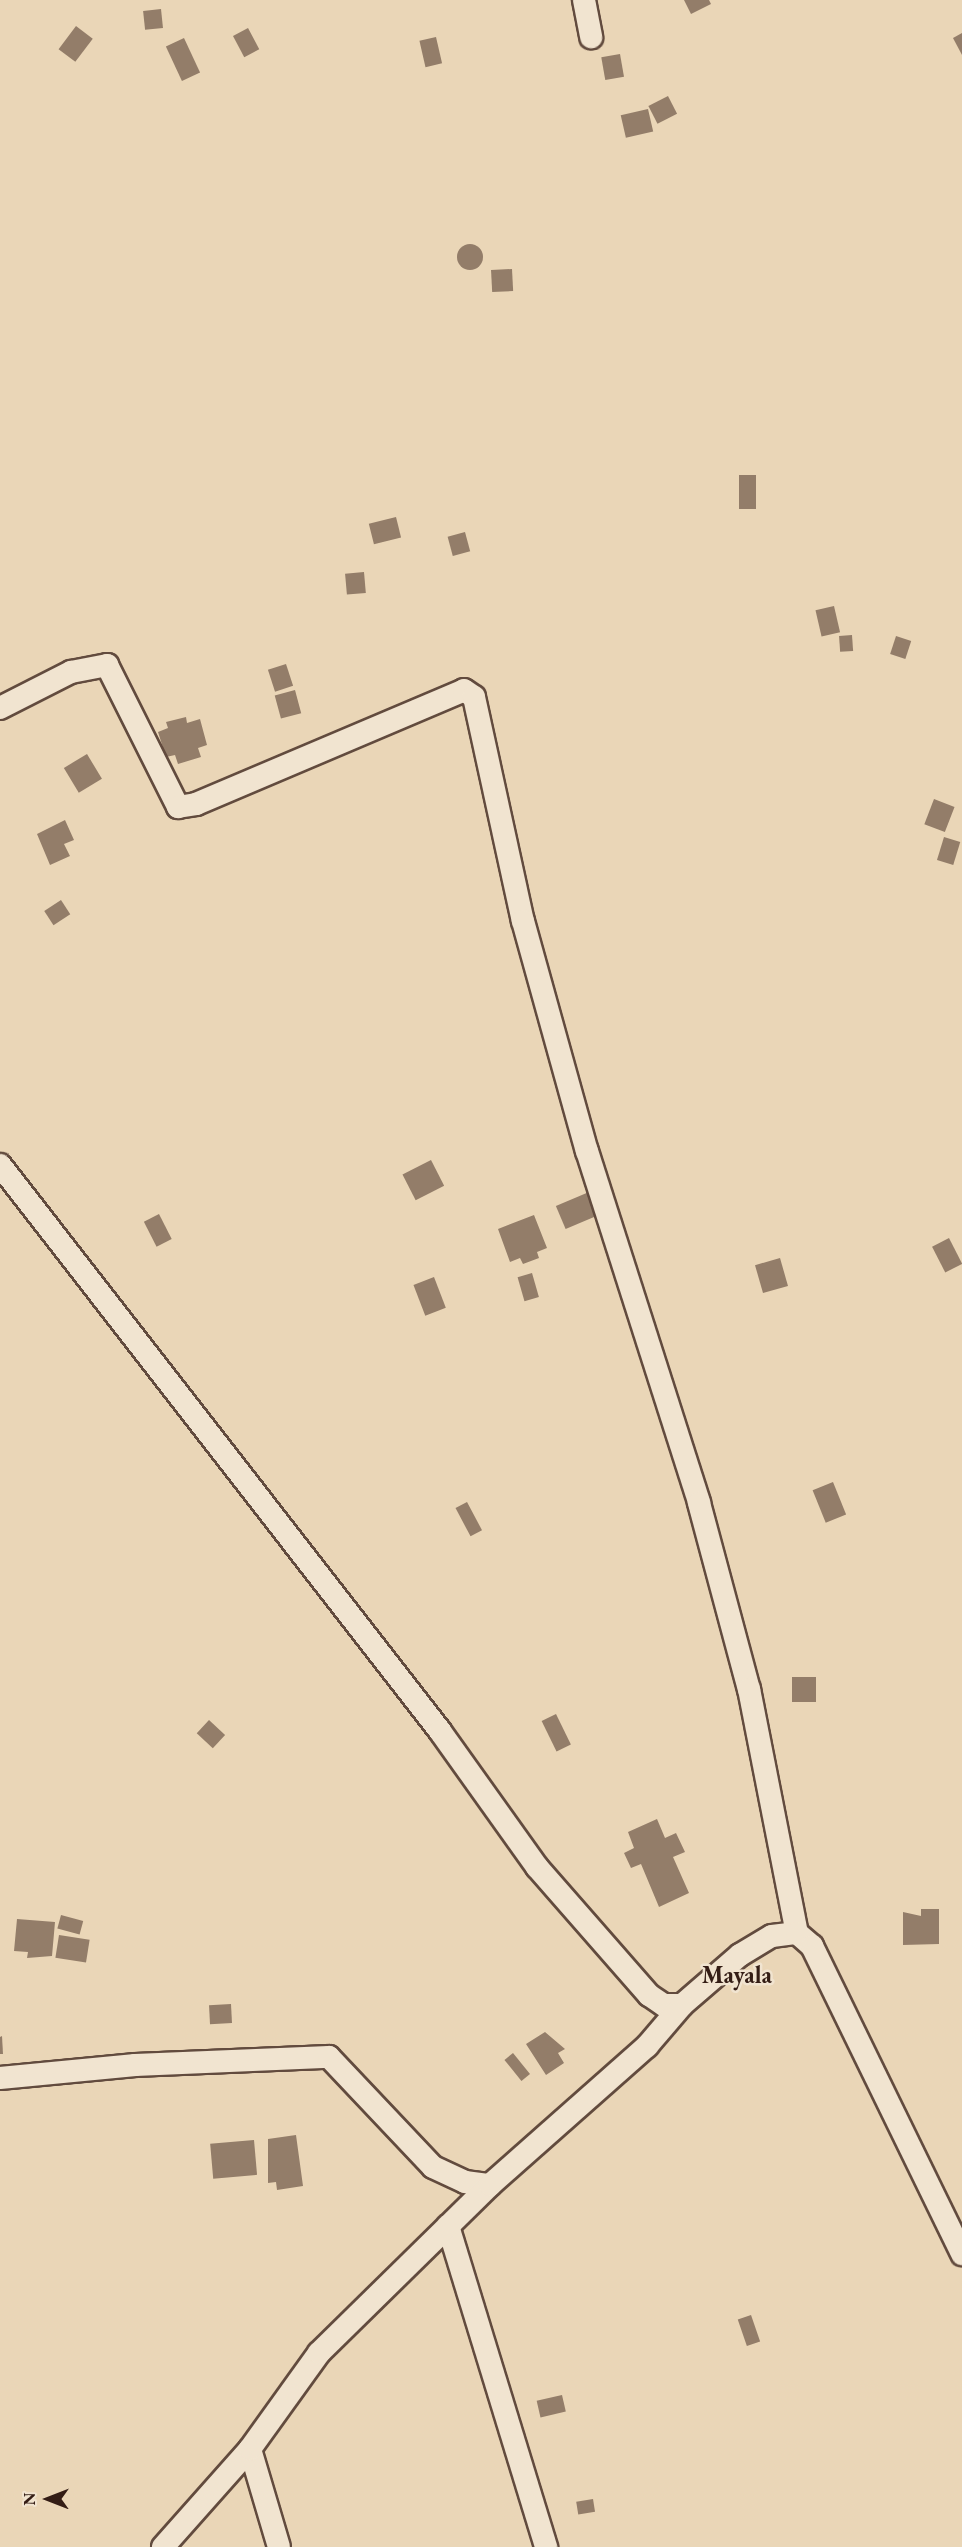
<!DOCTYPE html>
<html>
<head>
<meta charset="utf-8">
<style>
  body { margin:0 }
  #map { position:relative; width:962px; height:2547px; overflow:hidden; background:#ead6b7; font-family:"EB Garamond",serif }
  div>[style] { position:absolute }
  [style*='--x'] { left:calc(var(--x)*1px); top:calc(var(--y)*1px); width:calc(var(--w)*1px); rotate:calc(var(--a)*1deg) }
  .building>* { inset:0; background:#937d69; transform-origin:0 0 }
  .round { border-radius:50% }
  .roads { filter:drop-shadow(2px 0 #624b3e) drop-shadow(-2px 0 #624b3e) drop-shadow(0 2px #624b3e) drop-shadow(0 -2px #624b3e) }
  .minor>* { height:22px; margin:-11px; padding:0 11px; transform-origin:11px; border-radius:11px; background:#f1e4d0 }
  span { translate:-50% -50%; white-space:nowrap; text-align:center; line-height:1.15; -webkit-text-stroke:5px #f1e4d0; paint-order:stroke }
  .quarter-label { font-size:24px; color:#341d15; font-weight:700 }
  .north { position:absolute; left:18px; top:2469px; width:60px; height:60px; -webkit-text-stroke:4px #f1e4d0; paint-order:stroke; rotate:270deg; font-size:16px; font-weight:700; line-height:24px; text-align:center; color:#341d15 }
  .north::after { content:''; display:block; margin:auto; width:21px; height:27px; background:#341d15; clip-path:polygon(50% 0,100% 100%,50% 72%,0 100%) }
</style>
</head>
<body>
<div id="map">
  <div class="building">
    <div style="clip-path:polygon(684px 0,709px 0,711px 4px,691px 14px)"></div>
    <div style="left:161px;top:9px;width:19px;height:18px;rotate:84deg"></div>
    <div style="left:76px;top:26px;width:21px;height:29px;rotate:37deg"></div>
    <div style="left:248px;top:28px;width:24px;height:17px;rotate:62deg"></div>
    <div style="clip-path:polygon(962px 33px,962px 55px,953px 38px)"></div>
    <div style="left:436px;top:37px;width:27px;height:17px;rotate:77deg"></div>
    <div style="left:184px;top:38px;width:38px;height:20px;rotate:65deg"></div>
    <div style="left:620px;top:54px;width:23px;height:19px;rotate:80deg"></div>
    <div style="left:668px;top:96px;width:20px;height:22px;rotate:63deg"></div>
    <div style="left:648px;top:109px;width:23px;height:28px;rotate:77deg"></div>
    <div class="round" style="left:457px;top:244px;width:26px;height:26px"></div>
    <div style="left:512px;top:269px;width:22px;height:21px;rotate:87deg"></div>
    <div style="left:739px;top:475px;width:17px;height:34px"></div>
    <div style="left:396px;top:517px;width:21px;height:28px;rotate:76deg"></div>
    <div style="left:465px;top:532px;width:20px;height:18px;rotate:75deg"></div>
    <div style="left:364px;top:572px;width:21px;height:19px;rotate:85deg"></div>
    <div style="left:834px;top:606px;width:27px;height:19px;rotate:77deg"></div>
    <div style="left:852px;top:635px;width:16px;height:13px;rotate:86deg"></div>
    <div style="left:896px;top:636px;width:16px;height:19px;rotate:18deg"></div>
    <div style="left:286px;top:664px;width:23px;height:19px;rotate:72deg"></div>
    <div style="left:295px;top:690px;width:24px;height:21px;rotate:75deg"></div>
    <div style="clip-path:polygon(186px 717px,187px 723px,200px 719px,207px 745px,198px 748px,201px 757px,178px 764px,175px 755px,166px 757px,158px 732px,168px 728px,166px 722px)"></div>
    <div style="left:87px;top:754px;width:29px;height:27px;rotate:59deg"></div>
    <div style="left:934px;top:799px;width:22px;height:27px;rotate:21deg"></div>
    <div style="clip-path:polygon(65px 820px,74px 840px,64px 844px,70px 856px,50px 865px,37px 834px)"></div>
    <div style="left:944px;top:837px;width:17px;height:24px;rotate:17deg"></div>
    <div style="left:61px;top:900px;width:17px;height:20px;rotate:57deg"></div>
    <div style="left:431px;top:1160px;width:29px;height:32px;rotate:63deg"></div>
    <div style="left:589px;top:1192px;width:25px;height:36px;rotate:67deg"></div>
    <div style="left:159px;top:1214px;width:28px;height:17px;rotate:63deg"></div>
    <div style="clip-path:polygon(534px 1215px,547px 1248px,537px 1252px,539px 1258px,523px 1264px,520px 1258px,510px 1262px,498px 1229px)"></div>
    <div style="left:949px;top:1238px;width:29px;height:19px;rotate:63deg"></div>
    <div style="left:780px;top:1258px;width:29px;height:26px;rotate:74deg"></div>
    <div style="left:532px;top:1273px;width:25px;height:15px;rotate:74deg"></div>
    <div style="left:434px;top:1277px;width:33px;height:22px;rotate:69deg"></div>
    <div style="left:833px;top:1482px;width:35px;height:22px;rotate:68deg"></div>
    <div style="left:467px;top:1502px;width:32px;height:13px;rotate:62deg"></div>
    <div style="left:792px;top:1677px;width:24px;height:25px"></div>
    <div style="left:556px;top:1714px;width:34px;height:16px;rotate:64deg"></div>
    <div style="left:209px;top:1720px;width:22px;height:18px;rotate:43deg"></div>
    <div style="clip-path:polygon(657px 1819px,665px 1838px,676px 1833px,685px 1852px,673px 1857px,689px 1893px,659px 1907px,641px 1864px,631px 1868px,624px 1853px,634px 1848px,628px 1832px)"></div>
    <div style="clip-path:polygon(921px 1909px,939px 1909px,939px 1944px,903px 1945px,903px 1912px,921px 1916px)"></div>
    <div style="left:61px;top:1915px;width:23px;height:14px;rotate:15deg"></div>
    <div style="clip-path:polygon(17px 1919px,55px 1922px,52px 1956px,27px 1958px,28px 1952px,14px 1951px)"></div>
    <div style="left:59px;top:1935px;width:31px;height:23px;rotate:9deg"></div>
    <div style="left:231px;top:2004px;width:19px;height:22px;rotate:87deg"></div>
    <div style="clip-path:polygon(545px 2032px,565px 2049px,558px 2053px,564px 2063px,546px 2075px,526px 2044px)"></div>
    <div style="clip-path:polygon(2px 2036px,3px 2054px,0 2054px,0 2037px)"></div>
    <div style="left:513px;top:2053px;width:27px;height:11px;rotate:51deg"></div>
    <div style="clip-path:polygon(296px 2135px,303px 2186px,277px 2190px,276px 2182px,268px 2183px,268px 2139px)"></div>
    <div style="left:254px;top:2140px;width:35px;height:44px;rotate:85deg"></div>
    <div style="left:751px;top:2315px;width:28px;height:14px;rotate:71deg"></div>
    <div style="left:562px;top:2395px;width:17px;height:26px;rotate:77deg"></div>
    <div style="left:593px;top:2499px;width:13px;height:17px;rotate:81deg"></div>
  </div>
  <div class="roads">
    <div class="minor">
      <div style="--x:584;--y:0;--w:38;--a:79"></div>
      <div style="--x:0;--y:708;--w:80;--a:-26.9"></div>
      <div style="--x:71;--y:672;--w:37;--a:-11"></div>
      <div style="--x:107;--y:665;--w:159;--a:63.4"></div>
      <div style="--x:178;--y:807;--w:18;--a:-9"></div>
      <div style="--x:196;--y:804;--w:291;--a:-23"></div>
      <div style="--x:464;--y:690;--w:12;--a:35"></div>
      <div style="--x:474;--y:697;--w:229;--a:77.7"></div>
      <div style="--x:523;--y:921;--w:239;--a:74.5"></div>
      <div style="--x:587;--y:1151;--w:369;--a:72.3"></div>
      <div style="--x:699;--y:1503;--w:193;--a:75"></div>
      <div style="--x:749;--y:1689;--w:249;--a:78.9"></div>
      <div style="--x:0;--y:1165;--w:717;--a:52.14"></div>
      <div style="--x:440;--y:1731;--w:167;--a:54.5"></div>
      <div style="--x:537;--y:1867;--w:170;--a:48.8"></div>
      <div style="--x:649;--y:1995;--w:18;--a:34"></div>
      <div style="--x:664;--y:2005;--w:18;--a:0"></div>
      <div style="--x:682;--y:2005;--w:77;--a:-40.8"></div>
      <div style="--x:740;--y:1955;--w:37;--a:-31"></div>
      <div style="--x:772;--y:1936;--w:25;--a:-7"></div>
      <div style="--x:797;--y:1933;--w:20;--a:41"></div>
      <div style="--x:812;--y:1946;--w:343;--a:64"></div>
      <div style="--x:0;--y:2078;--w:136;--a:-5.5"></div>
      <div style="--x:135;--y:2065;--w:194;--a:-2.4"></div>
      <div style="--x:329;--y:2057;--w:151;--a:46.6"></div>
      <div style="--x:433;--y:2167;--w:35;--a:25"></div>
      <div style="--x:465;--y:2182;--w:25;--a:7"></div>
      <div style="--x:448;--y:2226;--w:336;--a:73"></div>
      <div style="--x:250;--y:2449;--w:102;--a:73.5"></div>
      <div style="--x:163;--y:2547;--w:131;--a:-48.4"></div>
      <div style="--x:250;--y:2449;--w:118;--a:-54.3"></div>
      <div style="--x:319;--y:2353;--w:240;--a:-44.5"></div>
      <div style="--x:490;--y:2185;--w:210;--a:-41.5"></div>
      <div style="--x:647;--y:2046;--w:54;--a:-49.5"></div>
    </div>
  </div>
  <div class="quarter-label">
    <span style="left:737px;top:1975px">Mayala</span>
  </div>
  <div class="north">N</div>
</div>
</body>
</html>
